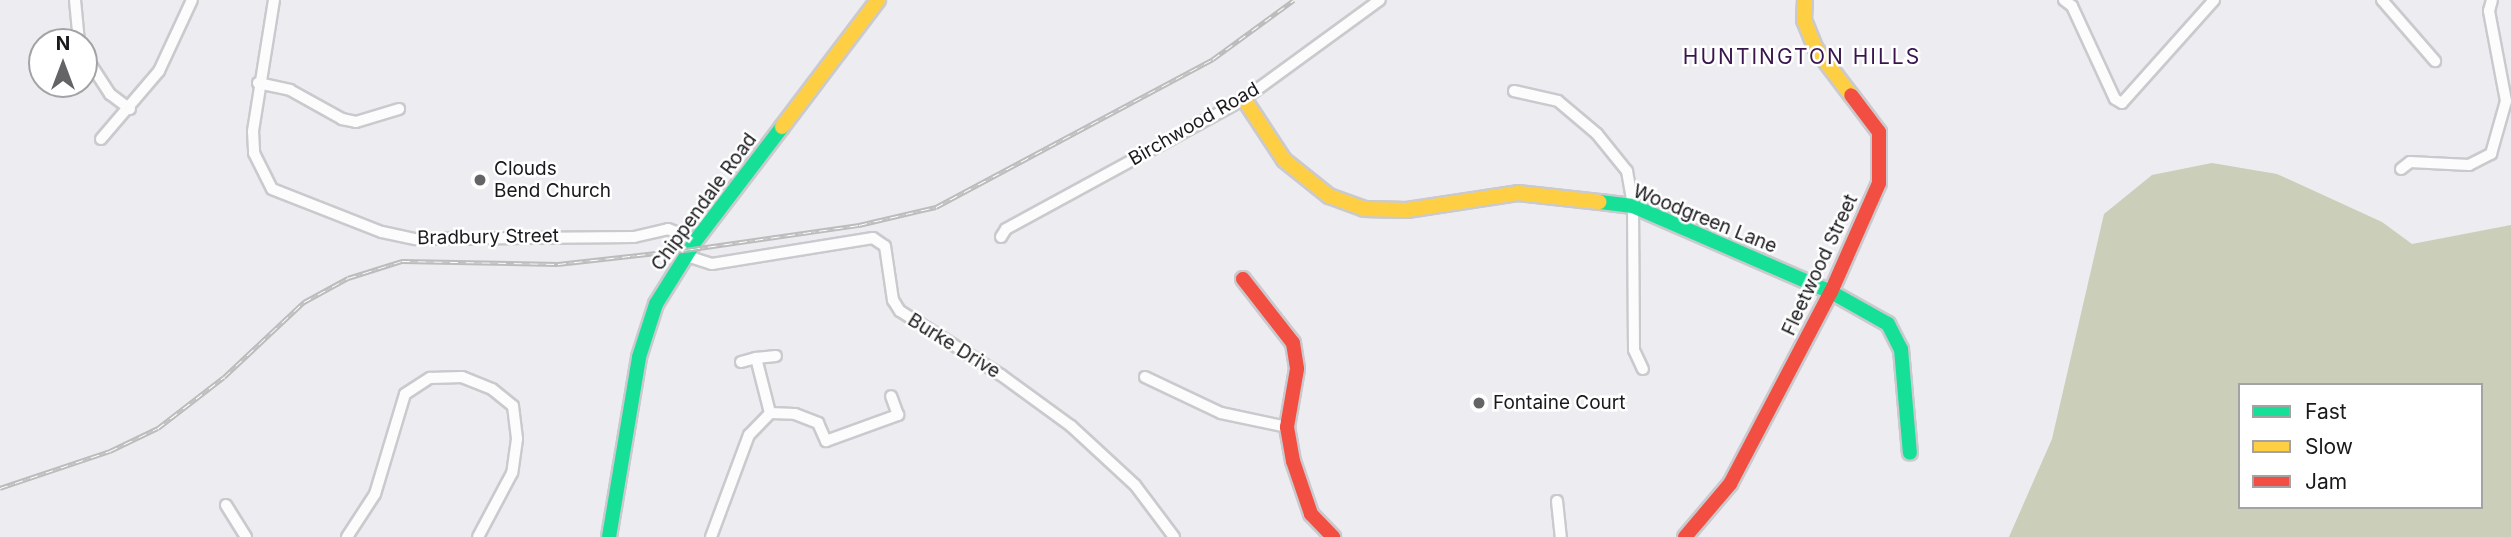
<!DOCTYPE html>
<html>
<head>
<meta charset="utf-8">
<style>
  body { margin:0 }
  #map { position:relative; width:2511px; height:537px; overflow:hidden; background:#ececf1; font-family:Inter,sans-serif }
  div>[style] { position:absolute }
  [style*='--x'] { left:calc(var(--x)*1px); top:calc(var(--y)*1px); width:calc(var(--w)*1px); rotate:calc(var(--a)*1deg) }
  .forest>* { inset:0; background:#cbceb9 }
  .roads { filter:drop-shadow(2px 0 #cacace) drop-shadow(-2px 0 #cacace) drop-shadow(0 2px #cacace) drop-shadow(0 -2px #cacace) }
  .street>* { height:10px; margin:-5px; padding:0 5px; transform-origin:5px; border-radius:5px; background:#fcfcfd }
  .fast>* { height:14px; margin:-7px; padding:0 7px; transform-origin:7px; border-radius:7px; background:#16e098 }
  .slow>* { height:14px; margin:-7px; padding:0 7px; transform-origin:7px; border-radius:7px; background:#ffcf43 }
  .jam>* { height:14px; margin:-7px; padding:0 7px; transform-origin:7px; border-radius:7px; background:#f24e42 }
  .rail>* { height:5px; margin-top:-2.5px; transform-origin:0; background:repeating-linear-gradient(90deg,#fff 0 8px,#bcbcbc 0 16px); box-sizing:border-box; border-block:2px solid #bcbcbc }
  .dots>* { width:19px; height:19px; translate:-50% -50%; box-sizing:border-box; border:4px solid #fff; border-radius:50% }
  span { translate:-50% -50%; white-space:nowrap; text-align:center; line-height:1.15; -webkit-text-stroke:5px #fff; paint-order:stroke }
  .street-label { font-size:19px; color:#1a1a1d }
  .poi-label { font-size:19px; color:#1a1a1d }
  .left { translate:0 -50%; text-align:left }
  .neighbourhood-label { font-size:21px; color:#39174e; letter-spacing:2px }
  .legend { position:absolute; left:2238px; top:383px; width:245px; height:126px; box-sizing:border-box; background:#fff; border:2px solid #a3a3a5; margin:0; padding:9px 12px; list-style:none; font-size:21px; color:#1a1a1d }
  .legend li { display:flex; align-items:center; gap:14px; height:35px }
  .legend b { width:35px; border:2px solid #a3a3a5 }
  .north { position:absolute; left:28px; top:28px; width:70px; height:70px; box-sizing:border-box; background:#fff; border:2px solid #a3a3a5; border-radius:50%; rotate:0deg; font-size:19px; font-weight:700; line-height:28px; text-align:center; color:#1a1a1d }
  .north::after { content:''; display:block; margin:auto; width:24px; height:32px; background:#646467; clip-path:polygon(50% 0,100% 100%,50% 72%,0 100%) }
</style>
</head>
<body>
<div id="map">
  <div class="forest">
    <div style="clip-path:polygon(evenodd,2212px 163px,2277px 174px,2382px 222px,2412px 244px,2511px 225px,2511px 537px,2009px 537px,2052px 439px,2104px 214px,2152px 175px,2212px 163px,2240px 385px,2481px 385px,2481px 507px,2240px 507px,2240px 385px)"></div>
  </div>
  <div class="roads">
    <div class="street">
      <div style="--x:75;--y:0;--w:42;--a:84.6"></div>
      <div style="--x:274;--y:0;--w:133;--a:99.1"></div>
      <div style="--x:253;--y:131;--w:22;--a:87"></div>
      <div style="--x:254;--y:153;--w:40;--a:63.4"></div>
      <div style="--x:272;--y:189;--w:118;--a:21.4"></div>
      <div style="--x:382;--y:232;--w:35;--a:12"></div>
      <div style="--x:416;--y:239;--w:218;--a:-0.5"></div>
      <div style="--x:634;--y:237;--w:35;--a:-13"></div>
      <div style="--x:668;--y:229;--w:30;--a:21"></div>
      <div style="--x:2064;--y:0;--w:10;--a:37"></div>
      <div style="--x:2072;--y:6;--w:102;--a:65.2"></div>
      <div style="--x:2115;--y:99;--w:8;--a:30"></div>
      <div style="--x:2122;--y:103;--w:138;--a:-48.2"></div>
      <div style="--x:2382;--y:0;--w:81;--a:49"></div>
      <div style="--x:84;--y:54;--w:48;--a:57"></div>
      <div style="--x:110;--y:94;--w:25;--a:37"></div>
      <div style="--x:258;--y:83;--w:33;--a:12"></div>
      <div style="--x:290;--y:90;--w:60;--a:29.1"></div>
      <div style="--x:342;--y:119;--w:14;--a:12"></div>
      <div style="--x:356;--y:122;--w:45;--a:-16.8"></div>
      <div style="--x:1514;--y:91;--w:45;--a:12.8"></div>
      <div style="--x:1558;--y:101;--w:51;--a:40.2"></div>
      <div style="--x:1597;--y:134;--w:48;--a:51"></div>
      <div style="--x:1627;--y:171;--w:36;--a:80"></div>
      <div style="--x:1633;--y:206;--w:144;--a:89.6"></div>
      <div style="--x:1634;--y:350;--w:21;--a:65"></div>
      <div style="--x:101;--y:139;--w:89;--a:-49.5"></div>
      <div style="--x:159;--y:71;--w:78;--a:-65.1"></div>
      <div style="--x:2401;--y:169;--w:11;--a:-38"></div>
      <div style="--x:2410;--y:162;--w:59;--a:2.9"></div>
      <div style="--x:2469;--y:165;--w:25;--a:-27"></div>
      <div style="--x:2491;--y:154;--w:55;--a:-74.2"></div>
      <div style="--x:2506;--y:101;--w:92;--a:-100.7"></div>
      <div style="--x:2489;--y:11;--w:11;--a:-75"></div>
      <div style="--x:1001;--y:237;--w:9;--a:-58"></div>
      <div style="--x:1006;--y:229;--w:271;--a:-28.6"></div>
      <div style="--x:1244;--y:99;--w:168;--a:-36.1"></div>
      <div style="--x:687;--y:256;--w:26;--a:18"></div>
      <div style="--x:712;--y:264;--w:163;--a:-9.2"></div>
      <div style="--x:873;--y:238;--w:14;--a:34"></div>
      <div style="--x:885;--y:246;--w:55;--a:81.6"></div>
      <div style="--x:893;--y:300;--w:13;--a:58"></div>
      <div style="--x:900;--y:311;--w:120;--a:32.4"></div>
      <div style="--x:1001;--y:375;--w:87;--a:36.1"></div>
      <div style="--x:1071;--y:426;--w:87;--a:42.7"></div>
      <div style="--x:1135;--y:485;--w:65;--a:53.1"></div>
      <div style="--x:756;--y:358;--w:20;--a:-6"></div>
      <div style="--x:741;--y:362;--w:16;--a:-15"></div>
      <div style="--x:756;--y:358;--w:57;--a:75.7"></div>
      <div style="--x:1145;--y:377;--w:84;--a:25.3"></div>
      <div style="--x:1221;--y:413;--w:67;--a:12"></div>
      <div style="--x:770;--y:413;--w:25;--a:2"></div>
      <div style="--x:795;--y:414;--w:25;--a:21"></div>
      <div style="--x:818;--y:423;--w:20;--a:66"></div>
      <div style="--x:826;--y:441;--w:77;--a:-19.9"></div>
      <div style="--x:898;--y:415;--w:20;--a:-110"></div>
      <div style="--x:1557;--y:501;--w:36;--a:84"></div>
      <div style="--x:226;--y:505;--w:38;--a:58"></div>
      <div style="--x:347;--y:537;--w:51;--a:-56.9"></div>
      <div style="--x:375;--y:494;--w:104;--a:-73.3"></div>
      <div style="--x:405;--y:394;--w:30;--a:-33"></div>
      <div style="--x:430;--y:378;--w:32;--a:-2"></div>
      <div style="--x:462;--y:377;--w:32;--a:22"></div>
      <div style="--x:492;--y:389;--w:27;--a:39"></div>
      <div style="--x:513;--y:406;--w:33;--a:83"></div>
      <div style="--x:517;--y:439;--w:34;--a:98"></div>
      <div style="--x:512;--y:473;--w:72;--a:118"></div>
      <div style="--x:711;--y:537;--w:109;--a:-69.6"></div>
      <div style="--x:749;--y:435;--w:30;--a:-46"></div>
    </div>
    <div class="fast">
      <div style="--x:1600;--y:202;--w:33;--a:7"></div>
      <div style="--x:1633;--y:206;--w:216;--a:23.5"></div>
      <div style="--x:1831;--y:292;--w:65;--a:29.3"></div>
      <div style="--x:1888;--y:324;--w:28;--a:63"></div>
      <div style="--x:1901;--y:349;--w:104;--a:85.1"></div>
      <div style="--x:609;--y:537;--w:182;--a:-80.5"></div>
      <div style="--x:639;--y:357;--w:56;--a:-72.2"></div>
      <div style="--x:656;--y:304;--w:75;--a:-58"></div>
      <div style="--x:696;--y:240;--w:142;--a:-52.7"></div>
    </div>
    <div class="slow">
      <div style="--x:1805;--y:0;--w:20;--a:93"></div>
      <div style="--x:1804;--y:20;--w:31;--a:68"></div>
      <div style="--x:1816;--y:49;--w:58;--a:52.7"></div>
      <div style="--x:1244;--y:99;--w:73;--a:56.7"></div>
      <div style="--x:1284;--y:160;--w:58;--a:38.7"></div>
      <div style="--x:1329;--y:196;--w:37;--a:20"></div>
      <div style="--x:1364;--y:209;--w:43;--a:1.3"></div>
      <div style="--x:1407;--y:210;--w:112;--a:-8.7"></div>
      <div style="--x:1518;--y:193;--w:82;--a:6.3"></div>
      <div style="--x:782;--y:127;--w:159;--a:-52.9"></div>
    </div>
    <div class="jam">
      <div style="--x:1243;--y:279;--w:81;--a:52"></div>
      <div style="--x:1293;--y:343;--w:26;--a:81"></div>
      <div style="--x:1297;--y:369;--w:59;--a:99.8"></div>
      <div style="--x:1287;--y:427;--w:35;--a:80"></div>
      <div style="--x:1293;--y:461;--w:56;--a:71.2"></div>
      <div style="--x:1311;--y:514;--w:32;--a:46"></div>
      <div style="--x:1685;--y:537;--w:70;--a:-49.7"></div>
      <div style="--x:1730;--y:484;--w:217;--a:-62.3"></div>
      <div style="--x:1831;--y:292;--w:119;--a:-66.2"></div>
      <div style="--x:1879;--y:183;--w:51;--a:-90"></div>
      <div style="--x:1879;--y:132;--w:46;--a:-127.1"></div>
    </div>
  </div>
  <div class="rail">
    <div style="--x:0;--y:488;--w:116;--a:-18.6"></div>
    <div style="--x:110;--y:451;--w:53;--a:-25.6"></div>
    <div style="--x:158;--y:428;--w:83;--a:-37.7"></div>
    <div style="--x:224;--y:377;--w:110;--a:-43.2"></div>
    <div style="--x:304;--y:302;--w:50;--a:-28.6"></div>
    <div style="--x:348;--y:278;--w:57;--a:-17.5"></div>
    <div style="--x:402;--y:261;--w:156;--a:1.1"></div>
    <div style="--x:558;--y:264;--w:135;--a:-6.4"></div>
    <div style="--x:692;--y:249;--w:169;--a:-8.2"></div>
    <div style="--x:859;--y:225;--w:79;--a:-13.2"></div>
    <div style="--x:936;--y:207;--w:314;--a:-28.1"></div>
    <div style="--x:1213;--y:59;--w:100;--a:-36.1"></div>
  </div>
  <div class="dots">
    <div style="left:480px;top:180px;background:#646467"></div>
    <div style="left:1479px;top:403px;background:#646467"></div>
  </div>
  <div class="street-label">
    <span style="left:1194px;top:124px;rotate:-30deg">Birchwood Road</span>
    <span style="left:704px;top:202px;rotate:-54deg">Chippendale Road</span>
    <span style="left:1705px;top:219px;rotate:22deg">Woodgreen Lane</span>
    <span style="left:488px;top:237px;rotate:-1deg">Bradbury Street</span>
    <span style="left:1820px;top:265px;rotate:-65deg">Fleetwood Street</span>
    <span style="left:954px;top:346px;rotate:32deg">Burke Drive</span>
  </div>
  <div class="poi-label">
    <span class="left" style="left:494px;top:180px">Clouds<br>Bend Church</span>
    <span class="left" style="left:1493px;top:403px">Fontaine Court</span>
  </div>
  <div class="neighbourhood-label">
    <span style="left:1802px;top:57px">HUNTINGTON HILLS</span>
  </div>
  <ul class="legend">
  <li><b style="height:9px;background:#16e098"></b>Fast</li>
  <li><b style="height:9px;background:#ffcf43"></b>Slow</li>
  <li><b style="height:9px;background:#f24e42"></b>Jam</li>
  </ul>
  <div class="north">N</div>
</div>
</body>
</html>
